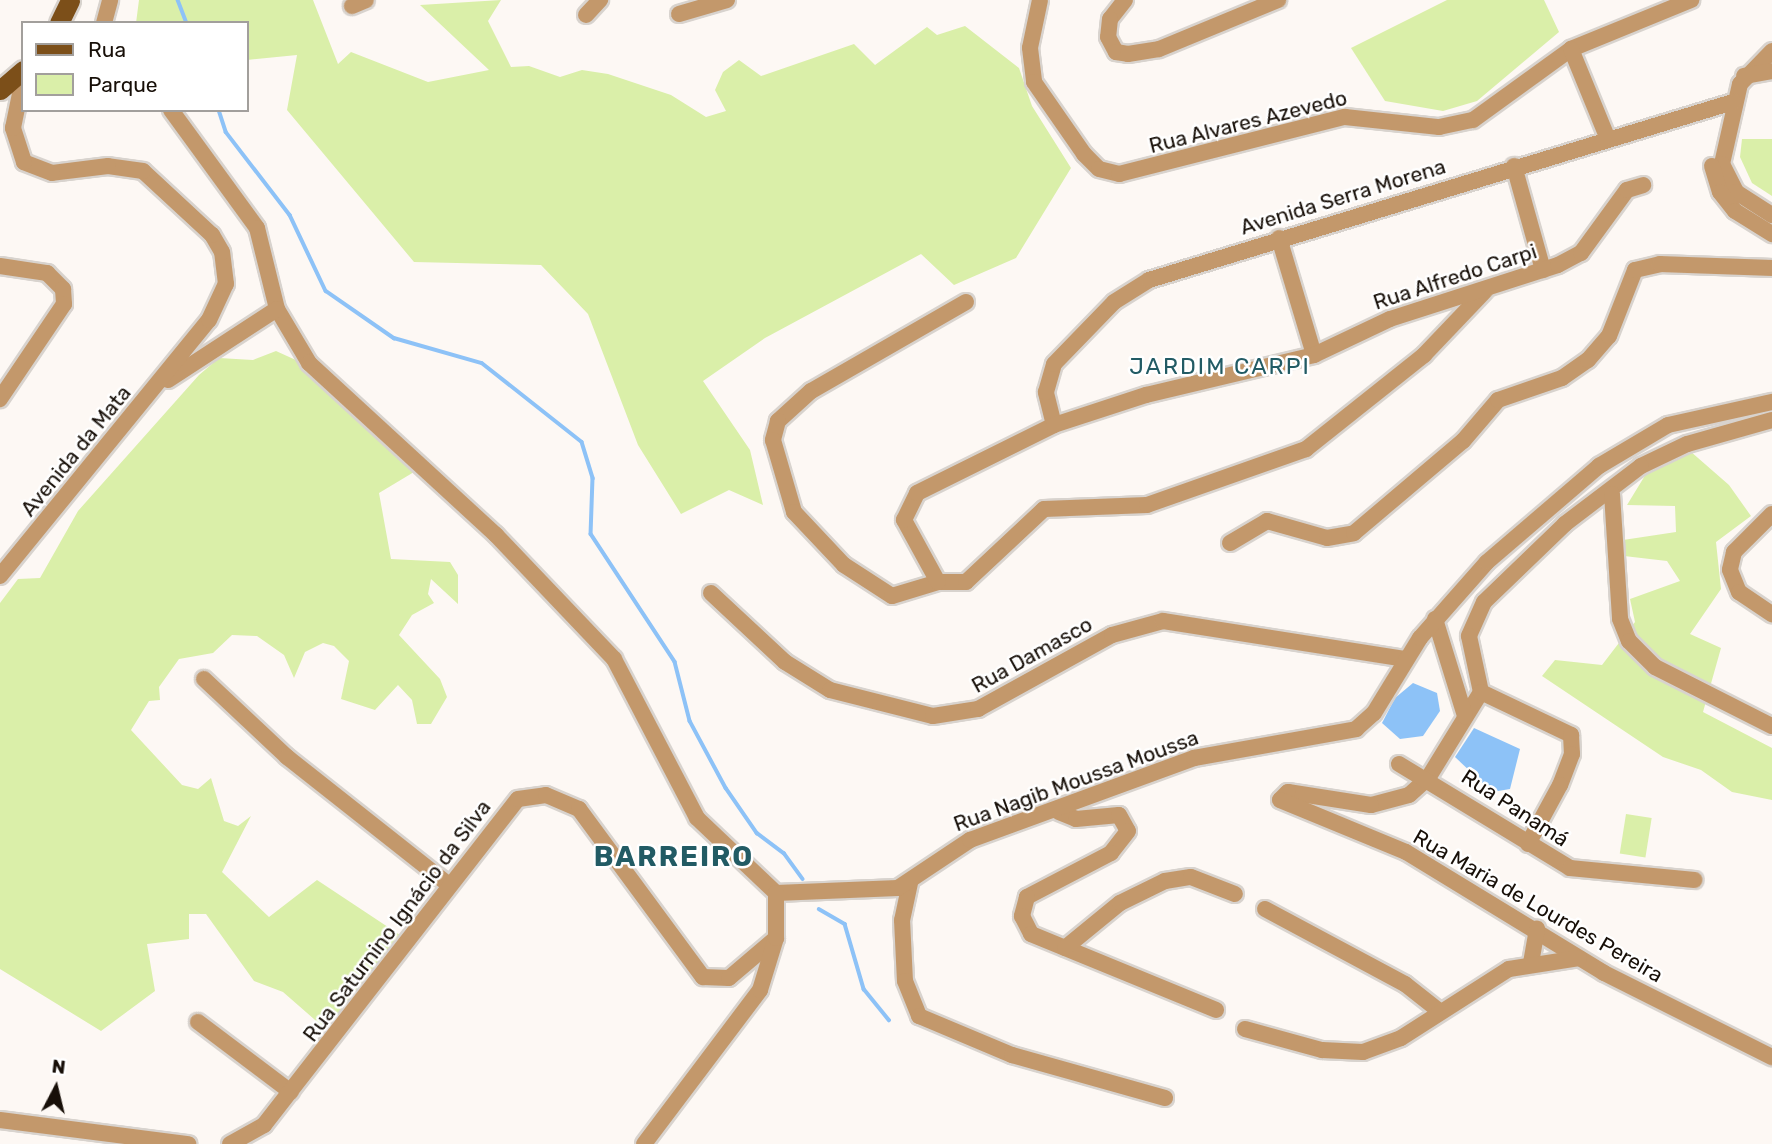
<!DOCTYPE html>
<html>
<head>
<meta charset="utf-8">
<style>
  body { margin:0 }
  #map { position:relative; width:1772px; height:1144px; overflow:hidden; background:#fdf8f4; font-family:Rubik,sans-serif }
  div>[style] { position:absolute }
  [style*='--x'] { left:calc(var(--x)*1px); top:calc(var(--y)*1px); width:calc(var(--w)*1px); rotate:calc(var(--a)*1deg) }
  .green>* { inset:0; background:#daefa9; transform-origin:0 0 }
  .water>* { inset:0; background:#8dc2f7 }
  .stream>* { height:3.5px; margin:-1.75px; padding:0 1.75px; transform-origin:1.75px; border-radius:1.75px; background:#8dc2f7 }
  .roads { filter:drop-shadow(2px 0 #d8d3ce) drop-shadow(-2px 0 #d8d3ce) drop-shadow(0 2px #d8d3ce) drop-shadow(0 -2px #d8d3ce) }
  .minor>* { height:16px; margin:-8px; padding:0 8px; transform-origin:8px; border-radius:8px; background:#c3986b }
  .major>* { height:19px; margin:-9.5px; padding:0 9.5px; transform-origin:9.5px; border-radius:9.5px; background:#7c4f19 }
  span { translate:-50% -50%; white-space:nowrap; text-align:center; line-height:1.15; -webkit-text-stroke:5px #fff; paint-order:stroke }
  .street-label { font-size:21px; color:#170f08 }
  .neighbourhood-label { font-size:23px; color:#225b64; letter-spacing:2px }
  .district-label { font-size:28px; color:#225b64; font-weight:700; letter-spacing:2px }
  .legend { position:absolute; left:21px; top:21px; width:228px; height:91px; box-sizing:border-box; background:#fff; border:2px solid #a29f9c; margin:0; padding:9px 12px; list-style:none; font-size:21px; color:#170f08 }
  .legend li { display:flex; align-items:center; gap:14px; height:35px }
  .legend b { width:35px; border:2px solid #a29f9c }
  .north { position:absolute; left:21px; top:1053px; width:70px; height:70px; -webkit-text-stroke:5px #fff; paint-order:stroke; rotate:7deg; font-size:19px; font-weight:700; line-height:28px; text-align:center; color:#170f08 }
  .north::after { content:''; display:block; margin:auto; width:24px; height:32px; background:#170f08; clip-path:polygon(50% 0,100% 100%,50% 72%,0 100%) }
</style>
</head>
<body>
<div id="map">
  <div class="green">
    <div style="clip-path:polygon(139px 0,313px 0,338px 64px,351px 52px,428px 82px,489px 70px,420px 5px,501px 0,488px 21px,511px 67px,529px 66px,560px 77px,582px 70px,608px 74px,671px 95px,706px 117px,726px 111px,715px 90px,723px 72px,739px 60px,761px 76px,854px 44px,875px 65px,927px 27px,937px 35px,965px 26px,1019px 68px,1032px 106px,1071px 168px,1016px 258px,954px 285px,921px 254px,765px 338px,703px 381px,750px 450px,763px 505px,729px 490px,681px 514px,638px 445px,588px 314px,541px 265px,414px 262px,287px 110px,297px 55px,247px 60px,247px 23px,136px 23px)"></div>
    <div style="clip-path:polygon(1447px 0,1544px 0,1559px 32px,1477px 101px,1443px 111px,1385px 101px,1351px 48px)"></div>
    <div style="clip-path:polygon(1742px 139px,1772px 139px,1772px 196px,1752px 183px,1740px 157px)"></div>
    <div style="clip-path:polygon(276px 351px,298px 361px,419px 469px,379px 493px,391px 559px,450px 562px,458px 575px,458px 604px,431px 579px,428px 594px,434px 603px,412px 615px,399px 635px,440px 679px,447px 697px,431px 724px,417px 724px,412px 700px,398px 685px,375px 710px,341px 699px,349px 661px,334px 646px,323px 643px,305px 652px,294px 678px,284px 655px,257px 636px,232px 635px,213px 653px,179px 659px,159px 687px,160px 700px,149px 701px,131px 730px,182px 785px,198px 789px,211px 778px,224px 821px,238px 826px,251px 816px,222px 872px,269px 917px,317px 880px,400px 935px,330px 1033px,283px 992px,254px 981px,206px 914px,189px 914px,189px 939px,147px 944px,155px 991px,101px 1031px,0 969px,0 603px,18px 579px,40px 578px,78px 511px,199px 375px,219px 358px,253px 360px)"></div>
    <div style="clip-path:polygon(1690px 451px,1729px 485px,1751px 516px,1716px 542px,1721px 589px,1690px 634px,1721px 648px,1703px 712px,1772px 748px,1772px 800px,1732px 792px,1701px 770px,1663px 757px,1542px 676px,1555px 660px,1602px 665px,1635px 622px,1630px 599px,1680px 581px,1667px 561px,1624px 556px,1623px 540px,1676px 532px,1675px 506px,1627px 505px,1649px 469px)"></div>
    <div style="left:1626px;top:814px;width:26px;height:40px;rotate:9deg"></div>
  </div>
  <div class="water">
    <div style="clip-path:polygon(1413px 683px,1437px 693px,1440px 711px,1423px 736px,1400px 739px,1382px 723px,1395px 698px)"></div>
    <div style="clip-path:polygon(1474px 728px,1520px 749px,1510px 789px,1492px 792px,1455px 757px)"></div>
  </div>
  <div class="stream">
    <div style="--x:178;--y:0;--w:25;--a:69"></div>
    <div style="--x:219;--y:110;--w:23;--a:72"></div>
    <div style="--x:226;--y:132;--w:105;--a:52.4"></div>
    <div style="--x:290;--y:215;--w:84;--a:64.7"></div>
    <div style="--x:326;--y:291;--w:83;--a:34.7"></div>
    <div style="--x:394;--y:338;--w:91;--a:15.9"></div>
    <div style="--x:482;--y:363;--w:127;--a:38.3"></div>
    <div style="--x:582;--y:442;--w:38;--a:73"></div>
    <div style="--x:593;--y:478;--w:56;--a:92"></div>
    <div style="--x:591;--y:534;--w:153;--a:56.7"></div>
    <div style="--x:675;--y:662;--w:61;--a:75.7"></div>
    <div style="--x:690;--y:721;--w:76;--a:61.8"></div>
    <div style="--x:726;--y:788;--w:55;--a:55.4"></div>
    <div style="--x:757;--y:833;--w:34;--a:37"></div>
    <div style="--x:784;--y:853;--w:32;--a:54"></div>
    <div style="--x:819;--y:909;--w:30;--a:30"></div>
    <div style="--x:845;--y:924;--w:68;--a:73.7"></div>
    <div style="--x:864;--y:989;--w:40;--a:51"></div>
  </div>
  <div class="roads">
    <div class="minor">
      <div style="--x:1040;--y:0;--w:49;--a:101.8"></div>
      <div style="--x:1030;--y:48;--w:34;--a:83"></div>
      <div style="--x:1034;--y:82;--w:88;--a:55.2"></div>
      <div style="--x:1084;--y:154;--w:21;--a:45"></div>
      <div style="--x:1099;--y:169;--w:21;--a:14"></div>
      <div style="--x:1119;--y:174;--w:233;--a:-14.2"></div>
      <div style="--x:1345;--y:117;--w:95;--a:6.1"></div>
      <div style="--x:1439;--y:127;--w:35;--a:-12"></div>
      <div style="--x:1473;--y:120;--w:121;--a:-35.9"></div>
      <div style="--x:1571;--y:49;--w:130;--a:-22.2"></div>
      <div style="--x:1125;--y:0;--w:24;--a:128"></div>
      <div style="--x:1110;--y:19;--w:18;--a:96"></div>
      <div style="--x:1108;--y:37;--w:17;--a:62"></div>
      <div style="--x:1116;--y:52;--w:12;--a:9"></div>
      <div style="--x:1128;--y:54;--w:31;--a:-9"></div>
      <div style="--x:1159;--y:49;--w:129;--a:-22.4"></div>
      <div style="--x:352;--y:6;--w:15;--a:-23"></div>
      <div style="--x:679;--y:14;--w:50;--a:-16.3"></div>
      <div style="--x:586;--y:15;--w:21;--a:-47"></div>
      <div style="--x:104;--y:23;--w:24;--a:-75"></div>
      <div style="--x:1571;--y:49;--w:97;--a:67.7"></div>
      <div style="--x:1772;--y:51;--w:46;--a:134.1"></div>
      <div style="--x:1740;--y:84;--w:82;--a:102.7"></div>
      <div style="--x:1722;--y:164;--w:31;--a:63"></div>
      <div style="--x:1736;--y:192;--w:43;--a:32.6"></div>
      <div style="--x:1744;--y:76;--w:28;--a:-10"></div>
      <div style="--x:171;--y:110;--w:146;--a:53.9"></div>
      <div style="--x:257;--y:228;--w:83;--a:76.1"></div>
      <div style="--x:277;--y:309;--w:63;--a:59.3"></div>
      <div style="--x:309;--y:363;--w:254;--a:42.6"></div>
      <div style="--x:496;--y:535;--w:171;--a:46.4"></div>
      <div style="--x:614;--y:659;--w:179;--a:62.4"></div>
      <div style="--x:697;--y:818;--w:109;--a:43.5"></div>
      <div style="--x:1514;--y:166;--w:108;--a:74.4"></div>
      <div style="--x:1712;--y:166;--w:27;--a:73"></div>
      <div style="--x:1720;--y:192;--w:24;--a:52"></div>
      <div style="--x:1735;--y:211;--w:44;--a:31.9"></div>
      <div style="--x:1279;--y:238;--w:122;--a:73.3"></div>
      <div style="--x:0;--y:266;--w:48;--a:8.5"></div>
      <div style="--x:47;--y:273;--w:23;--a:45"></div>
      <div style="--x:63;--y:289;--w:15;--a:86"></div>
      <div style="--x:64;--y:304;--w:115;--a:124"></div>
      <div style="--x:966;--y:302;--w:179;--a:150.1"></div>
      <div style="--x:811;--y:391;--w:45;--a:137.7"></div>
      <div style="--x:778;--y:421;--w:20;--a:105"></div>
      <div style="--x:773;--y:440;--w:75;--a:73.7"></div>
      <div style="--x:794;--y:512;--w:73;--a:46.7"></div>
      <div style="--x:844;--y:565;--w:57;--a:32.9"></div>
      <div style="--x:892;--y:596;--w:48;--a:-16.9"></div>
      <div style="--x:938;--y:582;--w:28;--a:0"></div>
      <div style="--x:966;--y:582;--w:107;--a:-43.1"></div>
      <div style="--x:1044;--y:509;--w:103;--a:-2.2"></div>
      <div style="--x:1147;--y:505;--w:169;--a:-19.4"></div>
      <div style="--x:1306;--y:449;--w:151;--a:-38.5"></div>
      <div style="--x:1424;--y:355;--w:88;--a:-46.4"></div>
      <div style="--x:168;--y:380;--w:130;--a:-33.1"></div>
      <div style="--x:1772;--y:420;--w:88;--a:164.2"></div>
      <div style="--x:1687;--y:444;--w:51;--a:154.4"></div>
      <div style="--x:1641;--y:466;--w:96;--a:142.7"></div>
      <div style="--x:1565;--y:524;--w:112;--a:136.1"></div>
      <div style="--x:1484;--y:602;--w:37;--a:114"></div>
      <div style="--x:1469;--y:636;--w:57;--a:77.9"></div>
      <div style="--x:1481;--y:692;--w:101;--a:121.6"></div>
      <div style="--x:1428;--y:778;--w:25;--a:138"></div>
      <div style="--x:1409;--y:795;--w:39;--a:165"></div>
      <div style="--x:1371;--y:805;--w:84;--a:-171.1"></div>
      <div style="--x:1288;--y:792;--w:11;--a:135"></div>
      <div style="--x:1280;--y:800;--w:136;--a:22.4"></div>
      <div style="--x:1406;--y:852;--w:232;--a:31.4"></div>
      <div style="--x:1604;--y:973;--w:188;--a:26.6"></div>
      <div style="--x:1054;--y:425;--w:34;--a:-104"></div>
      <div style="--x:1046;--y:392;--w:29;--a:-74"></div>
      <div style="--x:1054;--y:364;--w:86;--a:-45.9"></div>
      <div style="--x:1114;--y:302;--w:41;--a:-32.2"></div>
      <div style="--x:1149;--y:280;--w:611;--a:-16.95"></div>
      <div style="--x:1612;--y:494;--w:125;--a:86.3"></div>
      <div style="--x:1620;--y:619;--w:24;--a:68"></div>
      <div style="--x:1629;--y:641;--w:37;--a:45"></div>
      <div style="--x:1655;--y:667;--w:131;--a:26.8"></div>
      <div style="--x:1772;--y:514;--w:54;--a:135"></div>
      <div style="--x:1734;--y:552;--w:18;--a:103"></div>
      <div style="--x:1730;--y:570;--w:24;--a:68"></div>
      <div style="--x:1739;--y:592;--w:40;--a:34"></div>
      <div style="--x:1230;--y:543;--w:43;--a:-30.7"></div>
      <div style="--x:1267;--y:521;--w:62;--a:15.8"></div>
      <div style="--x:1327;--y:538;--w:27;--a:-10"></div>
      <div style="--x:1354;--y:533;--w:143;--a:-40.2"></div>
      <div style="--x:1463;--y:441;--w:54;--a:-49.5"></div>
      <div style="--x:1498;--y:400;--w:68;--a:-19"></div>
      <div style="--x:1562;--y:378;--w:32;--a:-35"></div>
      <div style="--x:1588;--y:360;--w:32;--a:-49"></div>
      <div style="--x:1609;--y:336;--w:71;--a:-68.5"></div>
      <div style="--x:1635;--y:270;--w:26;--a:-13"></div>
      <div style="--x:1660;--y:264;--w:112;--a:2"></div>
      <div style="--x:0;--y:576;--w:330;--a:-50.8"></div>
      <div style="--x:209;--y:320;--w:40;--a:-65"></div>
      <div style="--x:226;--y:284;--w:32;--a:-97"></div>
      <div style="--x:222;--y:252;--w:20;--a:-120"></div>
      <div style="--x:212;--y:235;--w:94;--a:-137.2"></div>
      <div style="--x:143;--y:171;--w:35;--a:-172"></div>
      <div style="--x:108;--y:166;--w:56;--a:172.9"></div>
      <div style="--x:52;--y:173;--w:30;--a:-159"></div>
      <div style="--x:24;--y:162;--w:36;--a:-108"></div>
      <div style="--x:13;--y:128;--w:50;--a:-78.5"></div>
      <div style="--x:938;--y:582;--w:71;--a:-118.7"></div>
      <div style="--x:904;--y:520;--w:30;--a:-64"></div>
      <div style="--x:917;--y:493;--w:153;--a:-26.4"></div>
      <div style="--x:1054;--y:425;--w:97;--a:-18.1"></div>
      <div style="--x:1146;--y:395;--w:173;--a:-13.4"></div>
      <div style="--x:1314;--y:355;--w:84;--a:-25.3"></div>
      <div style="--x:1390;--y:319;--w:176;--a:-17.8"></div>
      <div style="--x:1558;--y:265;--w:26;--a:-28"></div>
      <div style="--x:1581;--y:253;--w:78;--a:-53.9"></div>
      <div style="--x:1627;--y:190;--w:17;--a:-17"></div>
      <div style="--x:711;--y:593;--w:101;--a:43"></div>
      <div style="--x:785;--y:662;--w:53;--a:31.9"></div>
      <div style="--x:830;--y:690;--w:106;--a:14.2"></div>
      <div style="--x:933;--y:716;--w:46;--a:-8.8"></div>
      <div style="--x:978;--y:709;--w:153;--a:-28.9"></div>
      <div style="--x:1112;--y:635;--w:53;--a:-15.4"></div>
      <div style="--x:1163;--y:621;--w:246;--a:8.9"></div>
      <div style="--x:1435;--y:619;--w:102;--a:72.8"></div>
      <div style="--x:204;--y:679;--w:114;--a:43.2"></div>
      <div style="--x:287;--y:757;--w:205;--a:38.3"></div>
      <div style="--x:1481;--y:692;--w:100;--a:25.5"></div>
      <div style="--x:1571;--y:735;--w:19;--a:87"></div>
      <div style="--x:1572;--y:754;--w:33;--a:111"></div>
      <div style="--x:1560;--y:785;--w:67;--a:118.5"></div>
      <div style="--x:1399;--y:764;--w:200;--a:31.3"></div>
      <div style="--x:1570;--y:868;--w:125;--a:5.5"></div>
      <div style="--x:1059;--y:812;--w:18;--a:22"></div>
      <div style="--x:1076;--y:819;--w:43;--a:-5.3"></div>
      <div style="--x:1119;--y:815;--w:18;--a:61"></div>
      <div style="--x:1128;--y:831;--w:28;--a:128"></div>
      <div style="--x:1111;--y:853;--w:95;--a:152.4"></div>
      <div style="--x:1027;--y:897;--w:20;--a:105"></div>
      <div style="--x:1022;--y:916;--w:20;--a:63"></div>
      <div style="--x:1031;--y:934;--w:200;--a:22.3"></div>
      <div style="--x:910;--y:883;--w:38;--a:102"></div>
      <div style="--x:902;--y:920;--w:61;--a:87.2"></div>
      <div style="--x:905;--y:981;--w:38;--a:68"></div>
      <div style="--x:919;--y:1016;--w:101;--a:22.8"></div>
      <div style="--x:1012;--y:1055;--w:159;--a:15.7"></div>
      <div style="--x:776;--y:893;--w:122;--a:-2.3"></div>
      <div style="--x:898;--y:888;--w:87;--a:-33.7"></div>
      <div style="--x:970;--y:840;--w:239;--a:-20.1"></div>
      <div style="--x:1194;--y:758;--w:165;--a:-10.1"></div>
      <div style="--x:1356;--y:729;--w:24;--a:-42"></div>
      <div style="--x:1374;--y:713;--w:88;--a:-58.5"></div>
      <div style="--x:1420;--y:638;--w:101;--a:-48.6"></div>
      <div style="--x:1487;--y:562;--w:148;--a:-40.6"></div>
      <div style="--x:1599;--y:466;--w:80;--a:-30.7"></div>
      <div style="--x:1668;--y:425;--w:107;--a:-12.5"></div>
      <div style="--x:1265;--y:909;--w:159;--a:28.2"></div>
      <div style="--x:1405;--y:984;--w:42;--a:38.2"></div>
      <div style="--x:1065;--y:948;--w:71;--a:-39.3"></div>
      <div style="--x:1120;--y:903;--w:50;--a:-26.1"></div>
      <div style="--x:1165;--y:881;--w:26;--a:-9"></div>
      <div style="--x:1191;--y:877;--w:47;--a:21.1"></div>
      <div style="--x:1531;--y:963;--w:35;--a:-80"></div>
      <div style="--x:198;--y:1022;--w:116;--a:37"></div>
      <div style="--x:1245;--y:1029;--w:80;--a:15.3"></div>
      <div style="--x:1322;--y:1050;--w:41;--a:2.8"></div>
      <div style="--x:1363;--y:1052;--w:40;--a:-20.2"></div>
      <div style="--x:1401;--y:1038;--w:128;--a:-32.6"></div>
      <div style="--x:1509;--y:969;--w:71;--a:-8.9"></div>
      <div style="--x:0;--y:1120;--w:190;--a:7.3"></div>
      <div style="--x:230;--y:1144;--w:39;--a:-29"></div>
      <div style="--x:264;--y:1125;--w:413;--a:-52.1"></div>
      <div style="--x:518;--y:799;--w:28;--a:-8"></div>
      <div style="--x:546;--y:795;--w:36;--a:23"></div>
      <div style="--x:579;--y:809;--w:209;--a:53.6"></div>
      <div style="--x:703;--y:977;--w:26;--a:2"></div>
      <div style="--x:729;--y:978;--w:62;--a:-40.4"></div>
      <div style="--x:644;--y:1144;--w:193;--a:-53"></div>
      <div style="--x:760;--y:990;--w:54;--a:-72.9"></div>
      <div style="--x:776;--y:938;--w:45;--a:-90"></div>
    </div>
    <div class="major">
      <div style="--x:59;--y:23;--w:25;--a:-64"></div>
      <div style="--x:0;--y:90;--w:30;--a:-41"></div>
    </div>
  </div>
  <div class="street-label">
    <span style="left:1248px;top:122px;rotate:-14deg">Rua Alvares Azevedo</span>
    <span style="left:1343px;top:197px;rotate:-17deg">Avenida Serra Morena</span>
    <span style="left:1455px;top:277px;rotate:-18deg">Rua Alfredo Carpi</span>
    <span style="left:76px;top:451px;rotate:-51deg">Avenida da Mata</span>
    <span style="left:1032px;top:655px;rotate:-29deg">Rua Damasco</span>
    <span style="left:1076px;top:781px;rotate:-20deg">Rua Nagib Moussa Moussa</span>
    <span style="left:1515px;top:808px;rotate:33deg">Rua Panamá</span>
    <span style="left:1538px;top:906px;rotate:30deg">Rua Maria de Lourdes Pereira</span>
    <span style="left:397px;top:921px;rotate:-53deg">Rua Saturnino Ignácio da Silva</span>
  </div>
  <div class="neighbourhood-label">
    <span style="left:1220px;top:366px">JARDIM CARPI</span>
  </div>
  <div class="district-label">
    <span style="left:674px;top:857px">BARREIRO</span>
  </div>
  <ul class="legend">
  <li><b style="height:9px;background:#7c4f19"></b>Rua</li>
  <li><b style="height:19px;background:#daefa9"></b>Parque</li>
  </ul>
  <div class="north">N</div>
</div>
</body>
</html>
